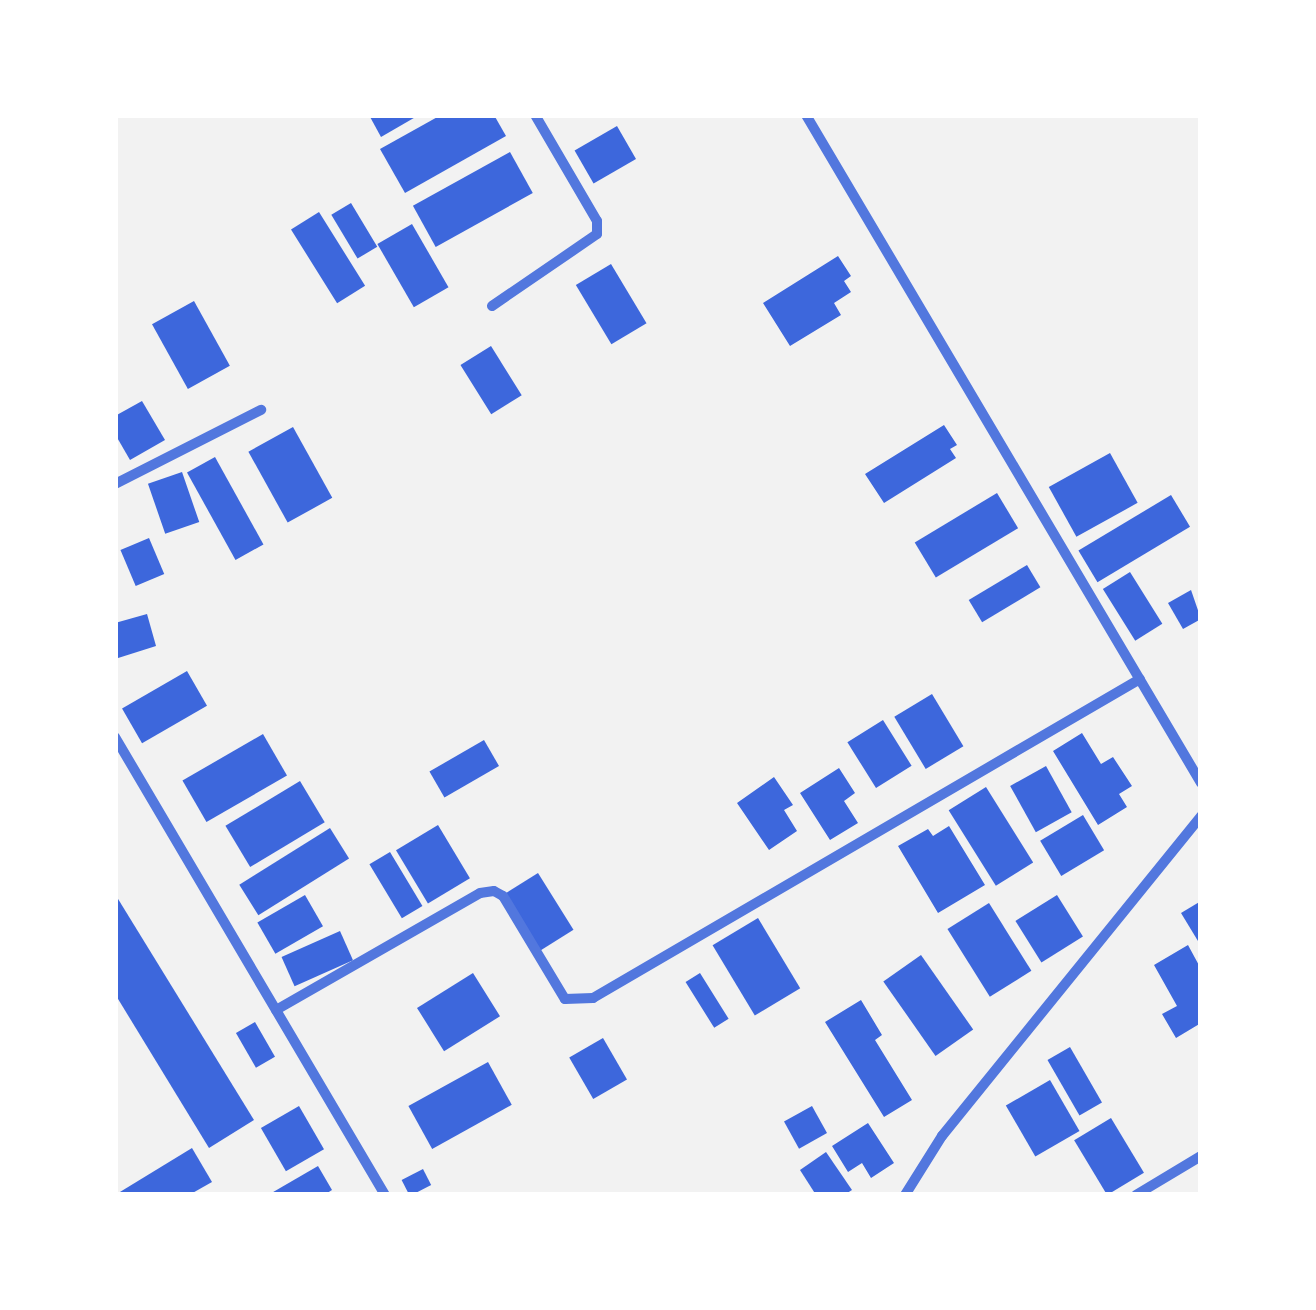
<!DOCTYPE html>
<html>
<head>
<meta charset="utf-8">
<style>
  body { margin:0 }
  #map { position:relative; width:1316px; height:1310px; overflow:hidden; background:#f2f2f2; font-family:"Work Sans",sans-serif }
  div>[style] { position:absolute }
  [style*='--x'] { left:calc(var(--x)*1px); top:calc(var(--y)*1px); width:calc(var(--w)*1px); rotate:calc(var(--a)*1deg) }
  .building>* { inset:0; background:#3d67dc; transform-origin:0 0 }
  .minor>* { height:10px; margin:-5px; padding:0 5px; transform-origin:5px; border-radius:5px; background:#5277de }
  span { translate:-50% -50%; white-space:nowrap; text-align:center; line-height:1.15; -webkit-text-stroke:10px #fff; paint-order:stroke }
  .frame { position:absolute; inset:0; border:118px solid #fff; pointer-events:none }
</style>
</head>
<body>
<div id="map">
  <div class="building">
    <div style="clip-path:polygon(369px 115px,419px 115px,381px 137px)"></div>
    <div style="clip-path:polygon(441px 115px,494px 115px,506px 136px,405px 193px,380px 149px)"></div>
    <div style="left:617px;top:126px;width:38px;height:49px;rotate:60deg"></div>
    <div style="left:510px;top:152px;width:47px;height:111px;rotate:61deg"></div>
    <div style="left:351px;top:203px;width:51px;height:23px;rotate:59deg"></div>
    <div style="left:319px;top:212px;width:87px;height:33px;rotate:58deg"></div>
    <div style="left:412px;top:224px;width:73px;height:40px;rotate:60deg"></div>
    <div style="clip-path:polygon(838px 256px,851px 276px,844px 281px,851px 292px,834px 303px,841px 315px,790px 346px,763px 303px)"></div>
    <div style="left:611px;top:264px;width:69px;height:41px;rotate:59deg"></div>
    <div style="left:194px;top:301px;width:74px;height:48px;rotate:61deg"></div>
    <div style="left:491px;top:346px;width:58px;height:36px;rotate:58deg"></div>
    <div style="clip-path:polygon(142px 401px,165px 440px,130px 460px,115px 434px,115px 416px)"></div>
    <div style="clip-path:polygon(944px 425px,957px 445px,950px 449px,956px 458px,884px 503px,865px 474px)"></div>
    <div style="left:293px;top:427px;width:81px;height:51px;rotate:61deg"></div>
    <div style="left:1110px;top:453px;width:57px;height:70px;rotate:61deg"></div>
    <div style="left:215px;top:457px;width:100px;height:32px;rotate:61deg"></div>
    <div style="left:182px;top:472px;width:53px;height:36px;rotate:71deg"></div>
    <div style="left:997px;top:493px;width:41px;height:96px;rotate:59deg"></div>
    <div style="left:1171px;top:495px;width:37px;height:108px;rotate:59deg"></div>
    <div style="left:149px;top:538px;width:39px;height:31px;rotate:67deg"></div>
    <div style="left:1027px;top:565px;width:26px;height:68px;rotate:59deg"></div>
    <div style="left:1130px;top:572px;width:61px;height:32px;rotate:58deg"></div>
    <div style="clip-path:polygon(1191px 590px,1201px 619px,1183px 629px,1168px 603px)"></div>
    <div style="clip-path:polygon(147px 614px,156px 646px,115px 659px,115px 623px)"></div>
    <div style="left:187px;top:671px;width:40px;height:75px;rotate:60deg"></div>
    <div style="left:932px;top:694px;width:61px;height:44px;rotate:59deg"></div>
    <div style="left:883px;top:720px;width:54px;height:42px;rotate:58deg"></div>
    <div style="clip-path:polygon(1082px 733px,1101px 764px,1113px 757px,1132px 786px,1119px 794px,1127px 807px,1098px 825px,1053px 751px)"></div>
    <div style="left:263px;top:734px;width:48px;height:93px;rotate:60deg"></div>
    <div style="left:484px;top:740px;width:30px;height:63px;rotate:60deg"></div>
    <div style="left:1046px;top:766px;width:53px;height:41px;rotate:61deg"></div>
    <div style="clip-path:polygon(839px 768px,855px 793px,844px 801px,858px 823px,830px 840px,800px 793px)"></div>
    <div style="clip-path:polygon(774px 777px,793px 805px,784px 810px,797px 831px,769px 850px,737px 803px)"></div>
    <div style="left:300px;top:781px;width:48px;height:87px;rotate:59deg"></div>
    <div style="left:986px;top:787px;width:89px;height:44px;rotate:58deg"></div>
    <div style="left:1083px;top:815px;width:41px;height:50px;rotate:59deg"></div>
    <div style="left:438px;top:825px;width:62px;height:49px;rotate:59deg"></div>
    <div style="clip-path:polygon(949px 826px,985px 885px,938px 913px,898px 846px,928px 829px,933px 836px)"></div>
    <div style="left:330px;top:828px;width:36px;height:107px;rotate:58deg"></div>
    <div style="left:390px;top:852px;width:63px;height:24px;rotate:59deg"></div>
    <div style="left:538px;top:873px;width:67px;height:39px;rotate:58deg"></div>
    <div style="clip-path:polygon(115px 894px,254px 1120px,209px 1148px,115px 994px)"></div>
    <div style="left:305px;top:895px;width:36px;height:55px;rotate:60deg"></div>
    <div style="left:1057px;top:895px;width:49px;height:49px;rotate:58deg"></div>
    <div style="clip-path:polygon(1201px 901px,1201px 946px,1181px 913px)"></div>
    <div style="left:989px;top:903px;width:80px;height:49px;rotate:58deg"></div>
    <div style="left:758px;top:918px;width:82px;height:53px;rotate:59deg"></div>
    <div style="left:340px;top:931px;width:32px;height:64px;rotate:66deg"></div>
    <div style="clip-path:polygon(1188px 945px,1201px 969px,1201px 1023px,1176px 1038px,1162px 1014px,1177px 1006px,1154px 965px)"></div>
    <div style="left:921px;top:955px;width:91px;height:46px;rotate:55deg"></div>
    <div style="left:473px;top:973px;width:51px;height:66px;rotate:58deg"></div>
    <div style="left:700px;top:973px;width:54px;height:17px;rotate:58deg"></div>
    <div style="clip-path:polygon(861px 1000px,882px 1035px,875px 1040px,912px 1100px,884px 1117px,825px 1022px)"></div>
    <div style="left:255px;top:1022px;width:40px;height:22px;rotate:60deg"></div>
    <div style="left:603px;top:1038px;width:48px;height:39px;rotate:60deg"></div>
    <div style="left:1070px;top:1047px;width:64px;height:26px;rotate:60deg"></div>
    <div style="left:488px;top:1062px;width:49px;height:91px;rotate:61deg"></div>
    <div style="left:1050px;top:1080px;width:59px;height:51px;rotate:60deg"></div>
    <div style="left:299px;top:1106px;width:50px;height:44px;rotate:60deg"></div>
    <div style="left:812px;top:1106px;width:31px;height:32px;rotate:61deg"></div>
    <div style="left:1111px;top:1118px;width:64px;height:43px;rotate:59deg"></div>
    <div style="clip-path:polygon(868px 1123px,894px 1163px,871px 1178px,862px 1163px,848px 1172px,832px 1146px)"></div>
    <div style="clip-path:polygon(192px 1148px,212px 1182px,189px 1195px,115px 1195px)"></div>
    <div style="clip-path:polygon(826px 1152px,852px 1190px,844px 1195px,816px 1195px,800px 1170px)"></div>
    <div style="clip-path:polygon(318px 1166px,332px 1190px,324px 1195px,268px 1195px)"></div>
    <div style="left:423px;top:1169px;width:18px;height:24px;rotate:63deg"></div>
  </div>
  <div class="minor">
    <div style="--x:806;--y:115;--w:776;--a:59.4"></div>
    <div style="--x:492;--y:306;--w:127;--a:-34.4"></div>
    <div style="--x:597;--y:234;--w:13;--a:-90"></div>
    <div style="--x:597;--y:221;--w:123;--a:-120.3"></div>
    <div style="--x:115;--y:484;--w:164;--a:-26.9"></div>
    <div style="--x:115;--y:737;--w:532;--a:59.48"></div>
    <div style="--x:276;--y:1010;--w:235;--a:-29.8"></div>
    <div style="--x:480;--y:893;--w:14;--a:-8"></div>
    <div style="--x:494;--y:891;--w:10;--a:29"></div>
    <div style="--x:503;--y:896;--w:120;--a:59"></div>
    <div style="--x:565;--y:999;--w:28;--a:-2"></div>
    <div style="--x:593;--y:998;--w:633;--a:-30.25"></div>
    <div style="--x:905;--y:1195;--w:70;--a:-57.9"></div>
    <div style="--x:942;--y:1136;--w:412;--a:-51"></div>
    <div style="--x:1136;--y:1195;--w:76;--a:-31"></div>
  </div>
  <div class="frame"></div>
</div>
</body>
</html>
